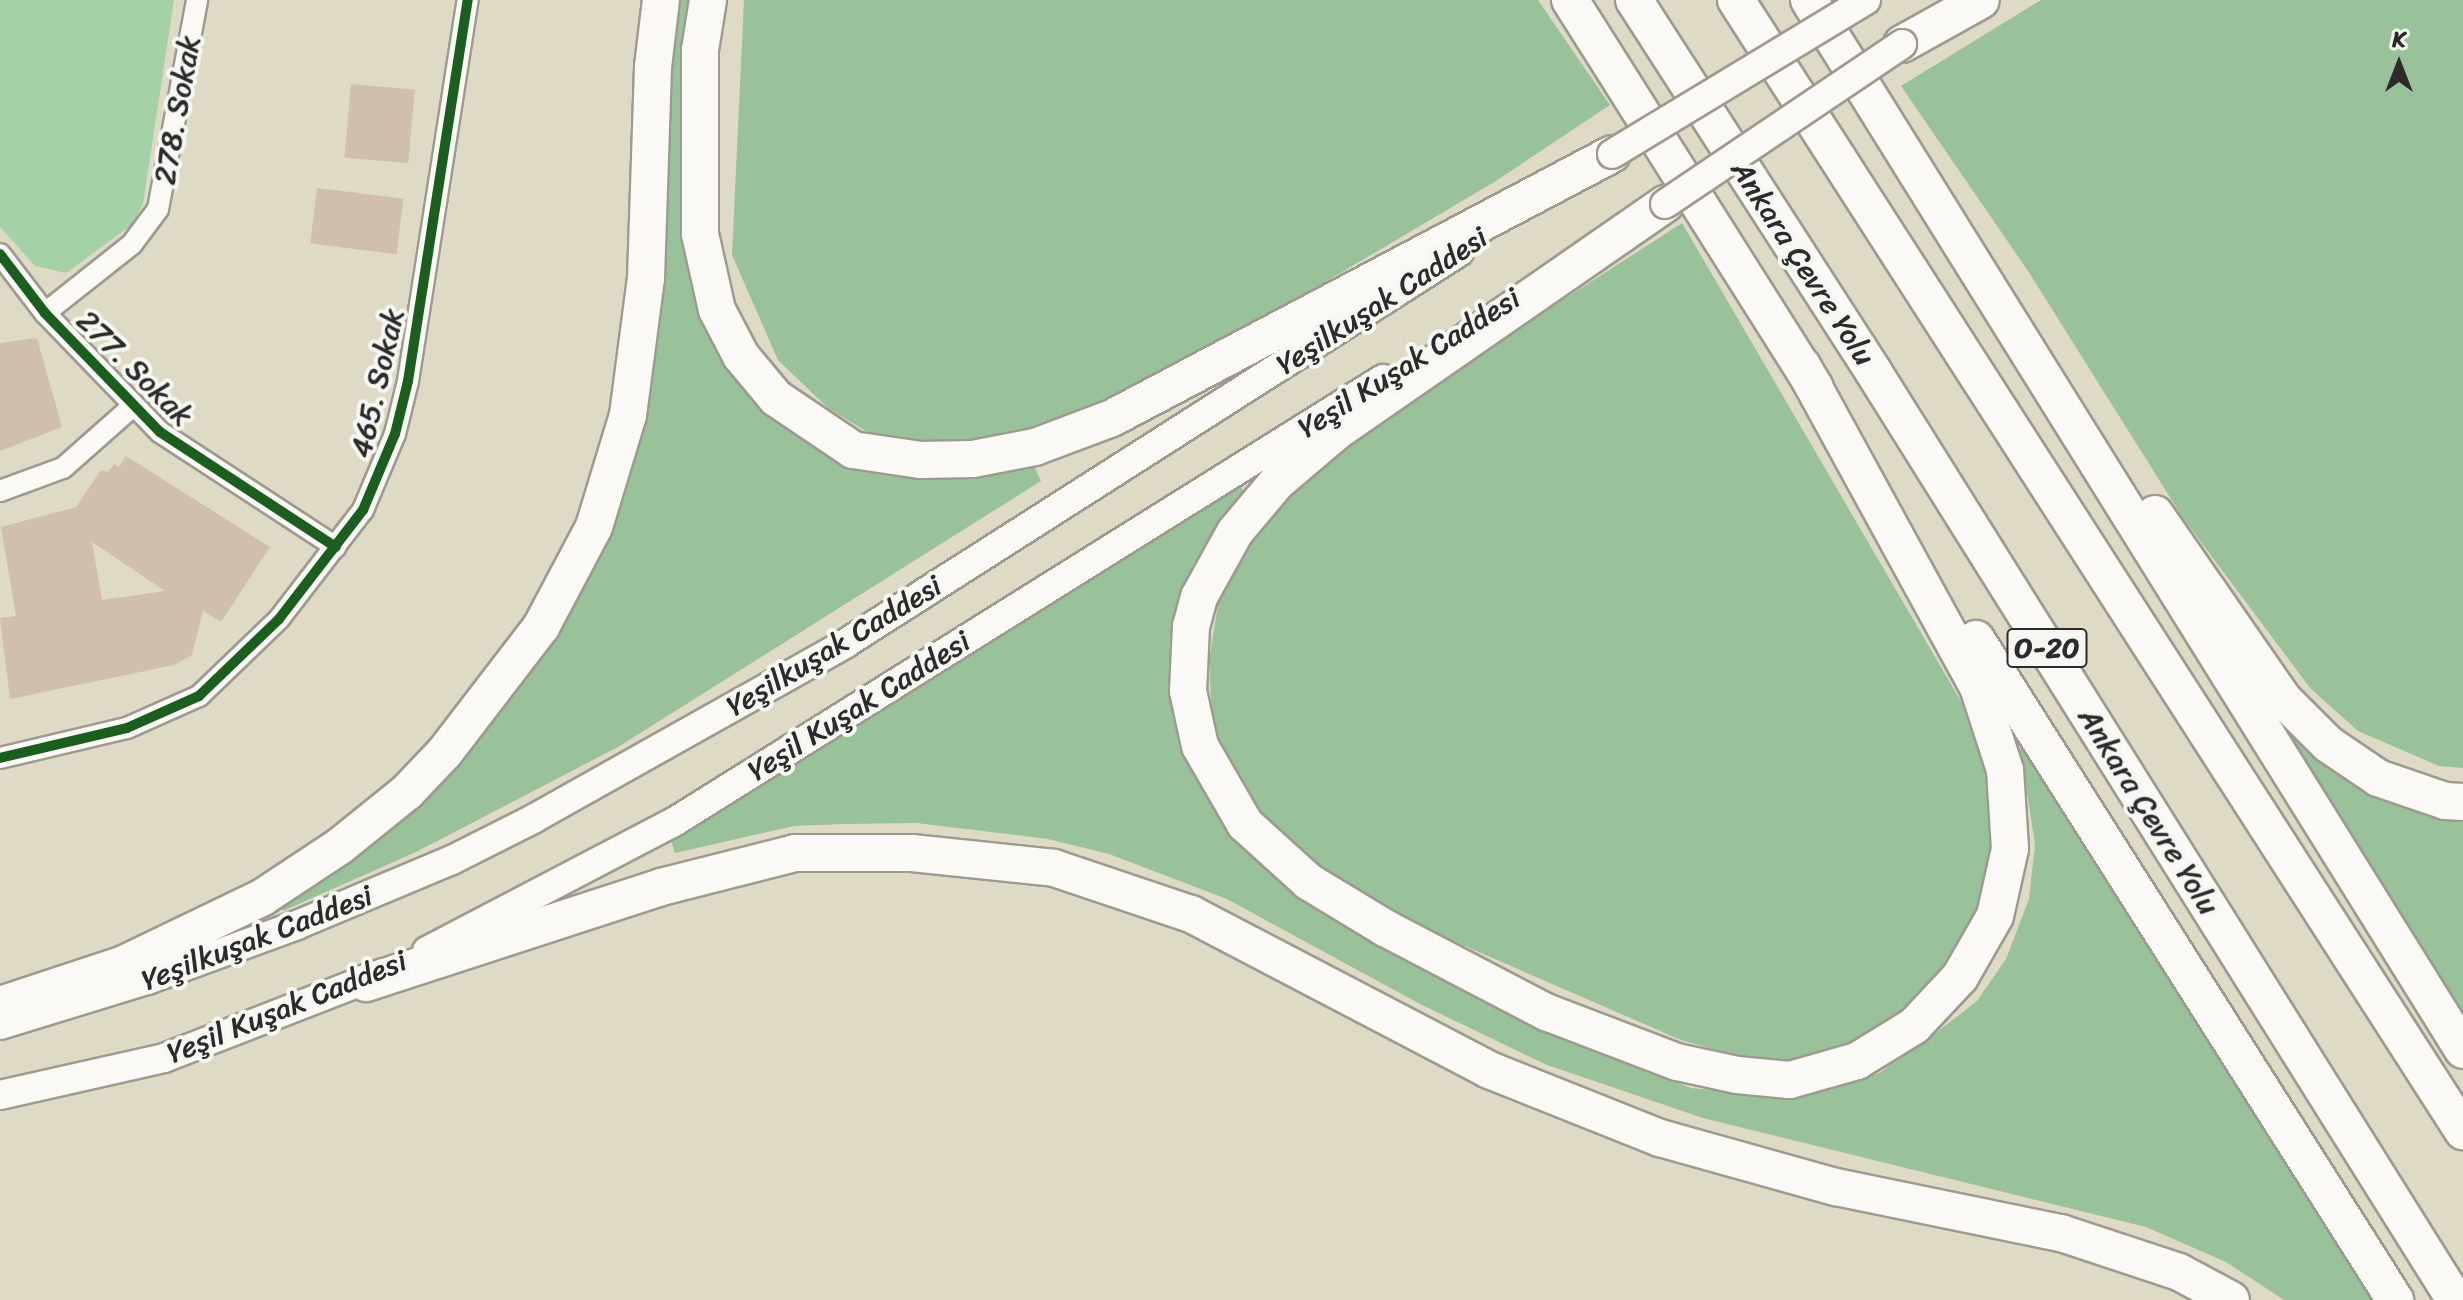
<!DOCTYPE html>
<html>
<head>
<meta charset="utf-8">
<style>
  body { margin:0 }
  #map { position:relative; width:2463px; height:1300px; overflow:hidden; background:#dedac6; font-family:Sriracha,sans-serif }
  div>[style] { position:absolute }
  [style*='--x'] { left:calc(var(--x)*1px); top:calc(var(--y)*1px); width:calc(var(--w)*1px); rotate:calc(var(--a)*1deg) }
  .green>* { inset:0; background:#a5d1a7 }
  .forest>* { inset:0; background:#99c29b }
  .building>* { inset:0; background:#d0bfae; transform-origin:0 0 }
  .roads { filter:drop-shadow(2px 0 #9d9b90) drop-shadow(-2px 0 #9d9b90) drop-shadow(0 2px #9d9b90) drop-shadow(0 -2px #9d9b90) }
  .street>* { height:20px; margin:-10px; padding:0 10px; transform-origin:10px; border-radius:10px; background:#faf9f6 }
  .secondary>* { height:28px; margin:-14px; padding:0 14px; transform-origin:14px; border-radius:14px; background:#faf9f6 }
  .highway>* { height:36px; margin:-18px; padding:0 18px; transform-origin:18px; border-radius:18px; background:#faf9f6 }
  .bridges { filter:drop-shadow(2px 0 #9d9b90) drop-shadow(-2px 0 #9d9b90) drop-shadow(0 2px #9d9b90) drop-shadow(0 -2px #9d9b90) }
  .secondary-bridge>* { height:28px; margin:-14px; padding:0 14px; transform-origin:14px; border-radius:14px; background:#faf9f6 }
  .cycleway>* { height:10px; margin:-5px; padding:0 5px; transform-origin:5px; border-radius:5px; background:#1b5e20 }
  span { translate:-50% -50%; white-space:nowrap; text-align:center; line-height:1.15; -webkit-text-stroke:8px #f6f6f2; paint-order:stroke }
  .shield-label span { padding:2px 6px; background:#f6f6f2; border:2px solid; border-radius:6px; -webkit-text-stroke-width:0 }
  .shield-label { font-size:28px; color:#2b2b2b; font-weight:700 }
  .street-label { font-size:30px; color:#2b2b2b }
  .north { position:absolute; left:2359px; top:24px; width:80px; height:80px; -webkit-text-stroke:6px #f6f6f2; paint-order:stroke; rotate:0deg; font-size:22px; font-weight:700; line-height:32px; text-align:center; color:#2b2b2b }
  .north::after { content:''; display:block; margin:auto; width:28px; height:36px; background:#2b2b2b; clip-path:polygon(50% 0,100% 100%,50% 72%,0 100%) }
</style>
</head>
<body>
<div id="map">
  <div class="green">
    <div style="clip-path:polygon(0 0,174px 0,143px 204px,133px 224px,66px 273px,35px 266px,0 227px)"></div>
  </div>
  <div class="forest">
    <div style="clip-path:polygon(669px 0,692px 0,707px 315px,850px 459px,1030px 457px,1041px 481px,618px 747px,416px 852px,283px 911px,276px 894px,435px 783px,616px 506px)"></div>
    <div style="clip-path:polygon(744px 0,1538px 0,1610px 105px,1496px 181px,1097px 417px,1007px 448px,880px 440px,828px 408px,778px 360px,732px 255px)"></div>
    <div style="clip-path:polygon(2041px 0,2463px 0,2463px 768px,2439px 766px,2358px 731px,2310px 688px,2183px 518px,2030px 274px,1901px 86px)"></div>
    <div style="clip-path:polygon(1682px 223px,1973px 722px,1989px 784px,1996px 848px,1989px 894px,1928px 998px,1824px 1060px,1755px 1061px,1681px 1040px,1396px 916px,1255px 821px,1223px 766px,1212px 719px,1209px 660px,1219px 599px,1248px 541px,1305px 481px,1417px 394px)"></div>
    <div style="clip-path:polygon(1236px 478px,1246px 496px,1230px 507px,1192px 566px,1178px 607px,1185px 754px,1215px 811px,1249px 854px,1318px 911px,1547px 1030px,1691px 1088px,1790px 1097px,1838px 1086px,1879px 1073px,1941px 1029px,1977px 1001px,2006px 959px,2029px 899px,2035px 844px,2020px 748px,2037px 744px,2380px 1300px,2284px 1300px,2226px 1262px,2146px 1227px,1703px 1118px,1547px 1065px,1420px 1004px,1227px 899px,1109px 854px,1048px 839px,916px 823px,843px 824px,794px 826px,675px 853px,668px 830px)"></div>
    <div style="clip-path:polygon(2300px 734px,2343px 775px,2385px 802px,2463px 818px,2463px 1038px,2280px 748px)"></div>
  </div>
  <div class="building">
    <div style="left:351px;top:84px;width:64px;height:74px;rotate:5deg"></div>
    <div style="left:317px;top:188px;width:87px;height:56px;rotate:7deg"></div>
    <div style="clip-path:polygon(37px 338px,62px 427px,0 451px,0 343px)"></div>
    <div style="clip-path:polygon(evenodd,126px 456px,270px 547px,221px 622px,203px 611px,192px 655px,174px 665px,10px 699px,0 618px,16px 616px,1px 527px,76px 507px,101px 470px,108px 472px,114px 464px,119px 467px,126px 456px,92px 542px,165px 591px,102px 600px,92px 542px)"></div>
  </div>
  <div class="roads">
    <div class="street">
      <div style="--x:0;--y:254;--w:74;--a:52.7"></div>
      <div style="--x:45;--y:313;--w:165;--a:46"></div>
      <div style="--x:160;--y:432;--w:210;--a:33.2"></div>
      <div style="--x:45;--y:313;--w:111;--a:-38.4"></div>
      <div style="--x:132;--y:244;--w:44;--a:-53.4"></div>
      <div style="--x:158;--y:209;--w:213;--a:-79.4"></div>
      <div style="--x:0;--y:491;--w:67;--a:-20.1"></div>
      <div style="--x:63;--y:468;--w:92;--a:-41.5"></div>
      <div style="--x:0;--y:758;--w:130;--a:-13.3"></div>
      <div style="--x:127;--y:728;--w:79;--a:-24"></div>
      <div style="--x:199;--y:696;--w:111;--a:-43.9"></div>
      <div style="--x:279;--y:619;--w:138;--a:-52.4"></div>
      <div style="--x:363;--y:510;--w:82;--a:-67.2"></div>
      <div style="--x:395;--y:434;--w:55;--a:-76.2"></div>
      <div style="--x:408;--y:381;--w:386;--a:-81.1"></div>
    </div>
    <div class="secondary">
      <div style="--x:427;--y:951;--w:279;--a:-27.6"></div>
      <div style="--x:674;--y:822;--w:836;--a:-32"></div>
      <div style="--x:0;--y:1025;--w:154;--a:-17"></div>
      <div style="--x:147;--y:980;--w:160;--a:-20.1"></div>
      <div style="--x:297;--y:925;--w:168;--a:-22.8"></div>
      <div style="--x:452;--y:860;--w:91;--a:-26.8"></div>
      <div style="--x:533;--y:819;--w:359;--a:-29.3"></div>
      <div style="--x:846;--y:643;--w:727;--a:-32.53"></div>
      <div style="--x:0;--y:1095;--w:168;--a:-12.7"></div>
      <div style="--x:164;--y:1058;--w:235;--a:-21.2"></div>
    </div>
    <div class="highway">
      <div style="--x:708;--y:0;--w:51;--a:99.1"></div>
      <div style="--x:700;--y:50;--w:184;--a:90"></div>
      <div style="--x:700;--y:234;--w:78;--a:77.4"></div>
      <div style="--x:717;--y:310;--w:52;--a:62.4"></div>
      <div style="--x:741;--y:356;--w:55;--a:50.2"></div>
      <div style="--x:776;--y:398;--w:93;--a:34"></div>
      <div style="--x:853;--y:450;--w:69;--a:8.4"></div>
      <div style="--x:921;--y:460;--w:52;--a:-1.1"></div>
      <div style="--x:973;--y:459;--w:63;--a:-11"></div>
      <div style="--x:1035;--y:447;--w:82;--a:-20.6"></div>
      <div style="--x:1112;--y:418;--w:565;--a:-27.83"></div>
      <div style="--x:1570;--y:0;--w:458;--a:57.7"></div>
      <div style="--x:1634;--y:0;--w:441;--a:57.2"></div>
      <div style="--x:1873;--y:371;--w:1096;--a:57.93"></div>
      <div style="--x:1736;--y:0;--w:1345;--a:57.27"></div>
      <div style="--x:1809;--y:0;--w:1237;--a:58.08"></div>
      <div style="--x:1902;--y:44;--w:90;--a:-29.1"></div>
      <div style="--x:1665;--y:204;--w:400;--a:145.3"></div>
      <div style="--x:1336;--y:432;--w:77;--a:139.7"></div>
      <div style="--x:1277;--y:482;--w:65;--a:130"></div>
      <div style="--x:1235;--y:532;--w:74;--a:119"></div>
      <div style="--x:1199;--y:597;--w:30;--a:105"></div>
      <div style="--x:1191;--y:626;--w:65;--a:92.6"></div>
      <div style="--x:1188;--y:691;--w:56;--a:77.7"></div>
      <div style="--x:1200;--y:746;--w:90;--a:60"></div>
      <div style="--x:1245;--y:824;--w:86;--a:42.2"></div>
      <div style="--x:1309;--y:882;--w:89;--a:31.2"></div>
      <div style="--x:1385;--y:928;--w:182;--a:27.6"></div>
      <div style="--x:1546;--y:1012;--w:140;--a:20.9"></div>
      <div style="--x:1677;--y:1062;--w:61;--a:12.2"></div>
      <div style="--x:1737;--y:1075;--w:53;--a:5.4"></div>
      <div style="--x:1790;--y:1080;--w:70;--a:-15.8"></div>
      <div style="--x:1857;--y:1061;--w:67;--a:-31.6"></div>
      <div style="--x:1914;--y:1026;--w:67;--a:-46.8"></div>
      <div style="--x:1960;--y:977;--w:70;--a:-60.2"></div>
      <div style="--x:1995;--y:916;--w:69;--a:-77.4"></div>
      <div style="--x:2010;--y:849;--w:79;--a:-93.6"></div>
      <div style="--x:2005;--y:770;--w:87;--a:-108"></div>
      <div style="--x:1978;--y:687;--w:366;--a:-118.7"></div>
      <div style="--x:2155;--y:514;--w:226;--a:55.3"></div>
      <div style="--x:2284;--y:700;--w:62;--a:45"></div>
      <div style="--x:2328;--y:744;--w:60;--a:34.2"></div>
      <div style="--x:2378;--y:778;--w:71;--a:18.9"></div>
      <div style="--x:2445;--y:801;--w:18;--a:3"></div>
      <div style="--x:1976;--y:639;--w:783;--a:57.63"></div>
      <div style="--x:366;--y:983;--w:310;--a:-18"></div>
      <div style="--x:661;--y:887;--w:138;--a:-14.2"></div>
      <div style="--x:795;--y:853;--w:117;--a:0"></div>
      <div style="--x:912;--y:853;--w:143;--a:6"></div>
      <div style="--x:1054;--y:868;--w:145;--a:18.6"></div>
      <div style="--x:1191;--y:914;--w:336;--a:27.6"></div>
      <div style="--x:1489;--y:1070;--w:184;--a:21.7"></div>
      <div style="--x:1660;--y:1138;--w:183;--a:15.6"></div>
      <div style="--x:1836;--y:1187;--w:230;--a:11.6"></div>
      <div style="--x:2061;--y:1233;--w:124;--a:18.3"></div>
      <div style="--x:2179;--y:1272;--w:59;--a:28.3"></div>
      <div style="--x:0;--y:1005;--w:131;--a:-18.3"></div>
      <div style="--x:124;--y:964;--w:154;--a:-25.7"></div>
      <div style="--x:263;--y:897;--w:92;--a:-33.5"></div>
      <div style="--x:340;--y:846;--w:86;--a:-38.9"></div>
      <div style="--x:407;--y:792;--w:55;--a:-46.5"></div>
      <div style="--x:445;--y:752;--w:158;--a:-52.5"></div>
      <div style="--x:541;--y:627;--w:113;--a:-62.1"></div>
      <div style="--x:594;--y:527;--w:117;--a:-73.1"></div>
      <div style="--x:628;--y:415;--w:138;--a:-82.5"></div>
      <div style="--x:646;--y:278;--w:211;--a:-88.1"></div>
      <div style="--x:653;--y:67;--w:67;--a:-83.2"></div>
    </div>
  </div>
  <div class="bridges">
    <div class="secondary-bridge">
      <div style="--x:1612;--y:154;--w:297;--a:-31.2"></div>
      <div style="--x:1665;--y:204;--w:286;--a:-34"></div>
    </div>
  </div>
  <div class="cycleway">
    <div style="--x:0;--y:254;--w:74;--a:52.7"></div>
    <div style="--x:45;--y:313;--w:165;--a:46"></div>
    <div style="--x:160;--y:432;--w:210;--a:33.2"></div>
    <div style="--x:0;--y:758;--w:130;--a:-13.3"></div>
    <div style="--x:127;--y:728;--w:79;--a:-24"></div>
    <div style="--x:199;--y:696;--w:111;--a:-43.9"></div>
    <div style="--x:279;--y:619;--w:138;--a:-52.4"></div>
    <div style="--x:363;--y:510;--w:82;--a:-67.2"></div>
    <div style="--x:395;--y:434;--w:55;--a:-76.2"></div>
    <div style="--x:408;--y:381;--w:386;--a:-81.1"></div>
  </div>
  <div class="shield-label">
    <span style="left:2047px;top:648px">O-20</span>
  </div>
  <div class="street-label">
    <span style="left:177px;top:110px;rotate:-80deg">278. Sokak</span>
    <span style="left:1803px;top:263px;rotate:57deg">Ankara Çevre Yolu</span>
    <span style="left:1382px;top:301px;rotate:-33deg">Yeşilkuşak Caddesi</span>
    <span style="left:1409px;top:363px;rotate:-32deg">Yeşil Kuşak Caddesi</span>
    <span style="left:135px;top:368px;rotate:45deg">277. Sokak</span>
    <span style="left:377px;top:383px;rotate:-77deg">465. Sokak</span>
    <span style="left:834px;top:646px;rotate:-31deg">Yeşilkuşak Caddesi</span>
    <span style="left:859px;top:706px;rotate:-32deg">Yeşil Kuşak Caddesi</span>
    <span style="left:2149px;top:811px;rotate:58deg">Ankara Çevre Yolu</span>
    <span style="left:257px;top:938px;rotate:-21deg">Yeşilkuşak Caddesi</span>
    <span style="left:287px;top:1007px;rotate:-22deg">Yeşil Kuşak Caddesi</span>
  </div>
  <div class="north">K</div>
</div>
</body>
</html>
